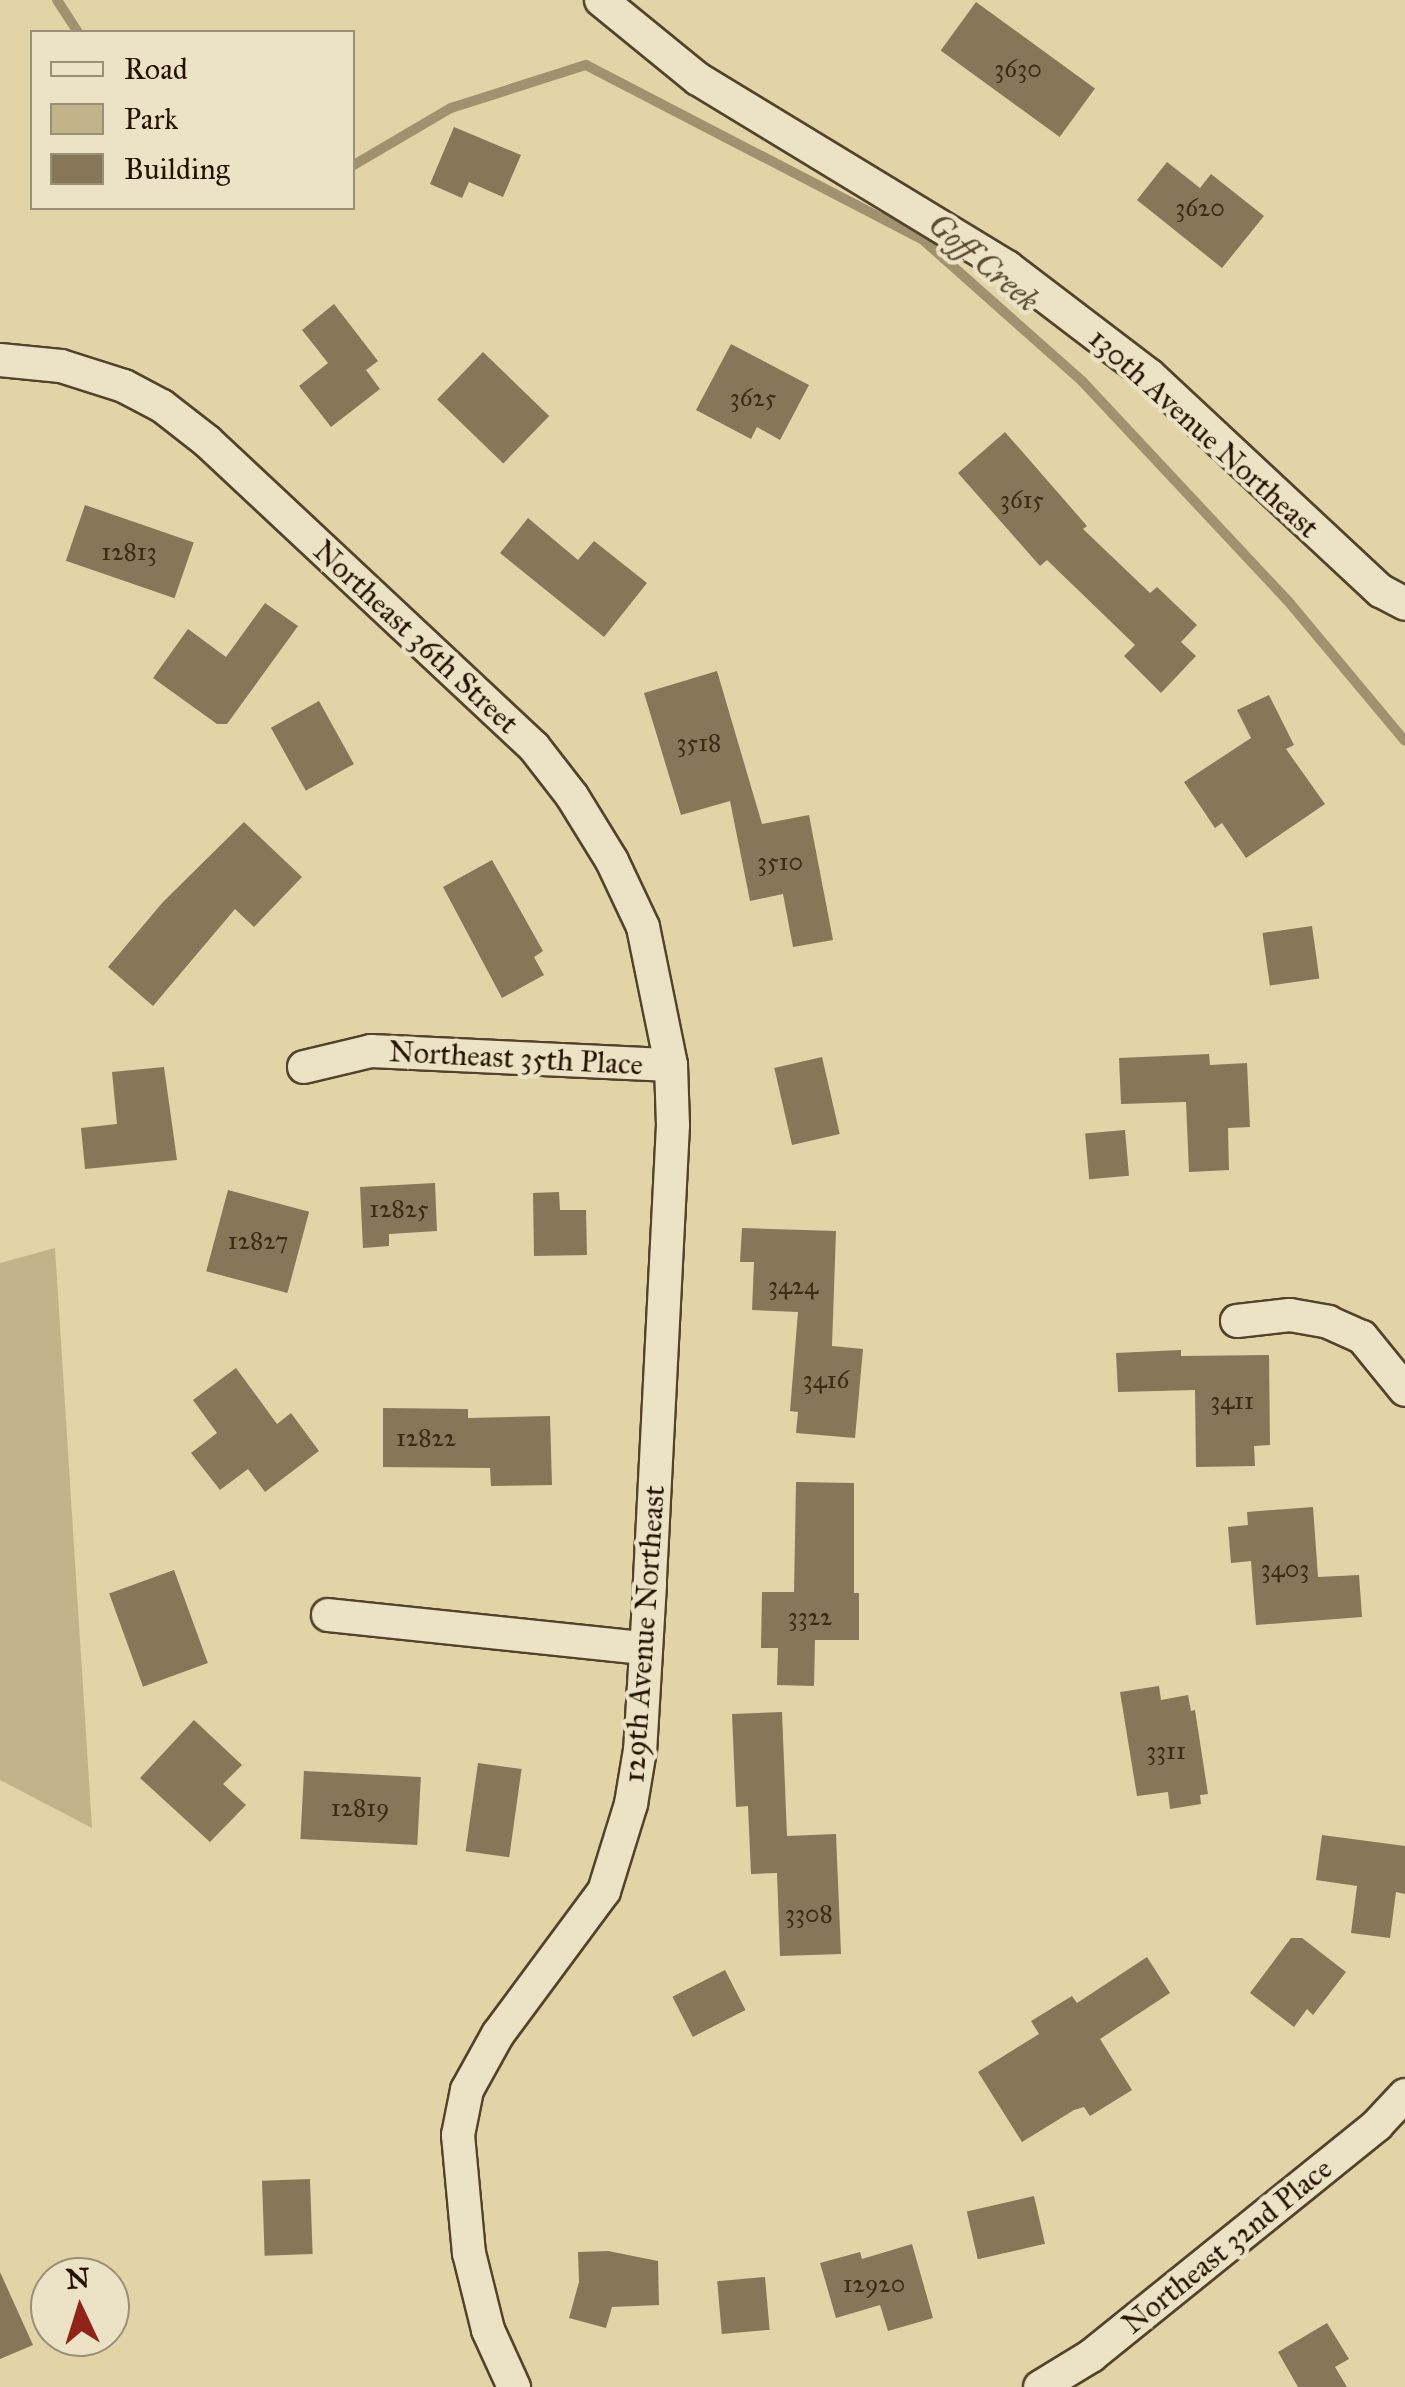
<!DOCTYPE html>
<html>
<head>
<meta charset="utf-8">
<style>
  body { margin:0 }
  #map { position:relative; width:1405px; height:2387px; overflow:hidden; background:#e2d4a7; font-family:"IM FELL Great Primer",serif }
  div>[style] { position:absolute }
  [style*='--x'] { left:calc(var(--x)*1px); top:calc(var(--y)*1px); width:calc(var(--w)*1px); rotate:calc(var(--a)*1deg) }
  .green>* { inset:0; background:#c2b38b }
  .stream>* { height:10px; margin:-5px; padding:0 5px; transform-origin:5px; border-radius:5px; background:#a1926f }
  .building>* { inset:0; background:#877657; transform-origin:0 0 }
  .roads { filter:drop-shadow(2px 0 #54422a) drop-shadow(-2px 0 #54422a) drop-shadow(0 2px #54422a) drop-shadow(0 -2px #54422a) }
  .minor>* { height:32px; margin:-16px; padding:0 16px; transform-origin:16px; border-radius:16px; background:#ece3c6 }
  span { translate:-50% -50%; white-space:nowrap; text-align:center; line-height:1.15; -webkit-text-stroke:9px #ece3c6; paint-order:stroke }
  .number-label { font-size:25px; color:#3d2a16 }
  .number-label span { -webkit-text-stroke-width:0 }
  .street-label { font-size:30px; color:#241101 }
  .water-label { font-size:32px; color:#5c4b32; font-style:italic }
  .legend { position:absolute; left:30px; top:30px; width:325px; height:180px; box-sizing:border-box; background:#ece3c6; border:2px solid #9c8f77; margin:0; padding:12px 18px; list-style:none; font-size:30px; color:#241101 }
  .legend li { display:flex; align-items:center; gap:20px; height:50px }
  .legend b { width:50px; border:2px solid #9c8f77 }
  .north { position:absolute; left:30px; top:2257px; width:100px; height:100px; box-sizing:border-box; background:#ece3c6; border:2px solid #9c8f77; border-radius:50%; rotate:356deg; font-size:28px; font-weight:700; line-height:40px; text-align:center; color:#241101 }
  .north::after { content:''; display:block; margin:auto; width:35px; height:45px; background:#8f2418; clip-path:polygon(50% 0,100% 100%,50% 72%,0 100%) }
</style>
</head>
<body>
<div id="map">
  <div class="green">
    <div style="clip-path:polygon(55px 1248px,92px 1828px,0 1780px,0 1263px)"></div>
  </div>
  <div class="stream">
    <div style="--x:57;--y:0;--w:38;--a:57"></div>
    <div style="--x:352;--y:166;--w:115;--a:-30.4"></div>
    <div style="--x:451;--y:108;--w:142;--a:-17.7"></div>
    <div style="--x:586;--y:65;--w:378;--a:27.4"></div>
    <div style="--x:922;--y:239;--w:214;--a:41.6"></div>
    <div style="--x:1082;--y:381;--w:301;--a:46.9"></div>
    <div style="--x:1288;--y:601;--w:182;--a:50.1"></div>
  </div>
  <div class="building">
    <div style="left:976px;top:2px;width:147px;height:60px;rotate:36deg"></div>
    <div style="clip-path:polygon(454px 127px,521px 155px,503px 197px,469px 182px,462px 198px,430px 184px)"></div>
    <div style="clip-path:polygon(1167px 162px,1200px 188px,1211px 174px,1264px 216px,1222px 268px,1137px 200px)"></div>
    <div style="clip-path:polygon(334px 304px,378px 361px,366px 370px,380px 389px,331px 427px,299px 386px,328px 363px,302px 330px)"></div>
    <div style="clip-path:polygon(731px 344px,809px 385px,780px 440px,757px 427px,751px 439px,696px 410px)"></div>
    <div style="left:483px;top:352px;width:92px;height:66px;rotate:44deg"></div>
    <div style="clip-path:polygon(1005px 432px,1087px 526px,1083px 529px,1150px 593px,1157px 587px,1197px 625px,1181px 642px,1196px 656px,1161px 693px,1124px 656px,1135px 645px,1047px 560px,1040px 566px,958px 473px)"></div>
    <div style="left:85px;top:505px;width:115px;height:59px;rotate:19deg"></div>
    <div style="clip-path:polygon(528px 518px,578px 560px,594px 541px,647px 583px,604px 637px,500px 553px)"></div>
    <div style="clip-path:polygon(265px 603px,298px 626px,227px 724px,217px 724px,153px 678px,188px 629px,226px 657px)"></div>
    <div style="clip-path:polygon(717px 671px,762px 824px,809px 815px,833px 940px,793px 947px,783px 894px,750px 901px,730px 801px,681px 815px,644px 693px)"></div>
    <div style="clip-path:polygon(1269px 695px,1294px 745px,1286px 749px,1325px 804px,1246px 858px,1222px 823px,1215px 828px,1184px 782px,1251px 738px,1237px 710px)"></div>
    <div style="left:319px;top:701px;width:72px;height:55px;rotate:61deg"></div>
    <div style="clip-path:polygon(244px 822px,302px 877px,254px 927px,235px 909px,153px 1006px,108px 967px,163px 902px)"></div>
    <div style="clip-path:polygon(492px 860px,543px 951px,534px 957px,544px 975px,502px 998px,443px 887px)"></div>
    <div style="left:1312px;top:926px;width:53px;height:50px;rotate:82deg"></div>
    <div style="clip-path:polygon(1209px 1054px,1210px 1065px,1247px 1063px,1250px 1127px,1228px 1128px,1229px 1170px,1189px 1172px,1186px 1102px,1121px 1104px,1119px 1058px)"></div>
    <div style="left:822px;top:1057px;width:79px;height:49px;rotate:77deg"></div>
    <div style="clip-path:polygon(164px 1067px,177px 1160px,85px 1169px,81px 1128px,117px 1124px,112px 1072px)"></div>
    <div style="left:1125px;top:1130px;width:46px;height:40px;rotate:85deg"></div>
    <div style="clip-path:polygon(435px 1183px,437px 1231px,389px 1234px,389px 1246px,363px 1248px,360px 1187px)"></div>
    <div style="left:228px;top:1190px;width:84px;height:84px;rotate:15deg"></div>
    <div style="clip-path:polygon(559px 1192px,560px 1210px,586px 1210px,587px 1255px,534px 1256px,533px 1193px)"></div>
    <div style="clip-path:polygon(742px 1228px,836px 1231px,832px 1346px,863px 1349px,855px 1438px,796px 1433px,798px 1412px,790px 1411px,798px 1312px,752px 1310px,754px 1262px,740px 1262px)"></div>
    <div style="clip-path:polygon(1181px 1350px,1181px 1356px,1269px 1355px,1270px 1445px,1254px 1446px,1255px 1466px,1196px 1467px,1195px 1390px,1118px 1392px,1116px 1353px)"></div>
    <div style="clip-path:polygon(236px 1368px,277px 1424px,291px 1413px,319px 1451px,265px 1492px,248px 1469px,220px 1490px,191px 1453px,217px 1433px,193px 1400px)"></div>
    <div style="clip-path:polygon(383px 1408px,468px 1409px,468px 1418px,550px 1416px,552px 1485px,491px 1486px,490px 1468px,383px 1467px)"></div>
    <div style="clip-path:polygon(796px 1482px,854px 1483px,854px 1593px,859px 1593px,859px 1640px,815px 1640px,814px 1686px,777px 1685px,778px 1648px,761px 1648px,762px 1592px,794px 1592px)"></div>
    <div style="clip-path:polygon(1313px 1507px,1318px 1577px,1359px 1575px,1362px 1617px,1256px 1625px,1251px 1561px,1231px 1563px,1228px 1527px,1248px 1525px,1247px 1512px)"></div>
    <div style="left:174px;top:1570px;width:99px;height:69px;rotate:70deg"></div>
    <div style="clip-path:polygon(1159px 1686px,1161px 1700px,1188px 1695px,1191px 1711px,1195px 1710px,1208px 1794px,1200px 1795px,1201px 1804px,1170px 1809px,1168px 1792px,1137px 1796px,1120px 1692px)"></div>
    <div style="clip-path:polygon(782px 1712px,787px 1836px,836px 1834px,841px 1954px,780px 1956px,777px 1873px,751px 1874px,748px 1806px,736px 1807px,732px 1714px)"></div>
    <div style="clip-path:polygon(194px 1720px,242px 1765px,223px 1784px,246px 1805px,210px 1842px,140px 1778px)"></div>
    <div style="left:478px;top:1763px;width:44px;height:89px;rotate:8deg"></div>
    <div style="left:304px;top:1771px;width:117px;height:68px;rotate:3deg"></div>
    <div style="clip-path:polygon(1322px 1835px,1405px 1846px,1405px 1894px,1396px 1892px,1390px 1938px,1351px 1933px,1357px 1886px,1316px 1880px)"></div>
    <div style="clip-path:polygon(1291px 1938px,1302px 1938px,1346px 1972px,1313px 2015px,1307px 2009px,1294px 2027px,1250px 1993px)"></div>
    <div style="clip-path:polygon(1147px 1957px,1170px 1993px,1100px 2039px,1132px 2090px,1090px 2116px,1084px 2107px,1074px 2110px,1022px 2142px,978px 2072px,1039px 2034px,1031px 2021px,1072px 1996px,1077px 2003px)"></div>
    <div style="left:725px;top:1970px;width:45px;height:59px;rotate:63deg"></div>
    <div style="left:310px;top:2179px;width:75px;height:48px;rotate:88deg"></div>
    <div style="left:1034px;top:2196px;width:49px;height:69px;rotate:77deg"></div>
    <div style="clip-path:polygon(912px 2244px,933px 2318px,888px 2331px,880px 2305px,836px 2318px,820px 2263px,860px 2252px,862px 2259px)"></div>
    <div style="clip-path:polygon(608px 2251px,658px 2261px,659px 2305px,612px 2307px,606px 2328px,569px 2318px,579px 2282px,578px 2252px)"></div>
    <div style="clip-path:polygon(0 2272px,33px 2345px,0 2359px)"></div>
    <div style="left:765px;top:2277px;width:53px;height:48px;rotate:85deg"></div>
    <div style="clip-path:polygon(1327px 2323px,1349px 2359px,1335px 2367px,1347px 2387px,1298px 2387px,1278px 2352px)"></div>
  </div>
  <div class="roads">
    <div class="minor">
      <div style="--x:601;--y:0;--w:125;--a:39.2"></div>
      <div style="--x:698;--y:79;--w:362;--a:31.3"></div>
      <div style="--x:1007;--y:267;--w:178;--a:37.3"></div>
      <div style="--x:1149;--y:375;--w:317;--a:43"></div>
      <div style="--x:1381;--y:591;--w:27;--a:28"></div>
      <div style="--x:0;--y:360;--w:61;--a:5.6"></div>
      <div style="--x:61;--y:366;--w:66;--a:17.6"></div>
      <div style="--x:124;--y:386;--w:43;--a:27.8"></div>
      <div style="--x:162;--y:406;--w:58;--a:38"></div>
      <div style="--x:208;--y:442;--w:446;--a:43.1"></div>
      <div style="--x:534;--y:747;--w:62;--a:52.2"></div>
      <div style="--x:572;--y:796;--w:76;--a:58.4"></div>
      <div style="--x:612;--y:861;--w:73;--a:64.8"></div>
      <div style="--x:643;--y:927;--w:141;--a:78.5"></div>
      <div style="--x:671;--y:1065;--w:60;--a:88.1"></div>
      <div style="--x:673;--y:1125;--w:460;--a:92.9"></div>
      <div style="--x:650;--y:1584;--w:166;--a:93.4"></div>
      <div style="--x:640;--y:1750;--w:55;--a:99.5"></div>
      <div style="--x:631;--y:1804;--w:91;--a:107.2"></div>
      <div style="--x:604;--y:1891;--w:178;--a:126.5"></div>
      <div style="--x:498;--y:2034;--w:64;--a:119"></div>
      <div style="--x:467;--y:2090;--w:46;--a:101.3"></div>
      <div style="--x:458;--y:2135;--w:119;--a:84.7"></div>
      <div style="--x:469;--y:2253;--w:79;--a:76.1"></div>
      <div style="--x:488;--y:2330;--w:63;--a:65.5"></div>
      <div style="--x:304;--y:1067;--w:69;--a:-13.4"></div>
      <div style="--x:371;--y:1051;--w:300;--a:2.7"></div>
      <div style="--x:1237;--y:1321;--w:53;--a:-6.5"></div>
      <div style="--x:1290;--y:1315;--w:39;--a:10"></div>
      <div style="--x:1328;--y:1322;--w:37;--a:24"></div>
      <div style="--x:1362;--y:1337;--w:68;--a:50.9"></div>
      <div style="--x:328;--y:1615;--w:318;--a:6"></div>
      <div style="--x:1040;--y:2387;--w:60;--a:-31.3"></div>
      <div style="--x:1091;--y:2356;--w:368;--a:-38.9"></div>
      <div style="--x:1377;--y:2125;--w:41;--a:-47"></div>
    </div>
  </div>
  <div class="number-label">
    <span style="left:1018px;top:69px">3630</span>
    <span style="left:1200px;top:208px">3620</span>
    <span style="left:753px;top:398px">3625</span>
    <span style="left:1022px;top:500px">3615</span>
    <span style="left:129px;top:552px">12813</span>
    <span style="left:699px;top:743px">3518</span>
    <span style="left:780px;top:862px">3510</span>
    <span style="left:399px;top:1209px">12825</span>
    <span style="left:258px;top:1241px">12827</span>
    <span style="left:793px;top:1286px">3424</span>
    <span style="left:826px;top:1380px">3416</span>
    <span style="left:1232px;top:1401px">3411</span>
    <span style="left:426px;top:1438px">12822</span>
    <span style="left:1285px;top:1569px">3403</span>
    <span style="left:810px;top:1617px">3322</span>
    <span style="left:1166px;top:1751px">3311</span>
    <span style="left:360px;top:1808px">12819</span>
    <span style="left:809px;top:1914px">3308</span>
    <span style="left:874px;top:2284px">12920</span>
  </div>
  <div class="street-label">
    <span style="left:1204px;top:433px;rotate:42deg">130th Avenue Northeast</span>
    <span style="left:416px;top:637px;rotate:43deg">Northeast 36th Street</span>
    <span style="left:516px;top:1058px;rotate:3deg">Northeast 35th Place</span>
    <span style="left:644px;top:1634px;rotate:-86deg">129th Avenue Northeast</span>
    <span style="left:1227px;top:2246px;rotate:-39deg">Northeast 32nd Place</span>
  </div>
  <div class="water-label">
    <span style="left:983px;top:263px;rotate:40deg">Goff Creek</span>
  </div>
  <ul class="legend">
  <li><b style="height:12px;background:#ece3c6"></b>Road</li>
  <li><b style="height:28px;background:#c2b38b"></b>Park</li>
  <li><b style="height:28px;background:#877657"></b>Building</li>
  </ul>
  <div class="north">N</div>
</div>
</body>
</html>
